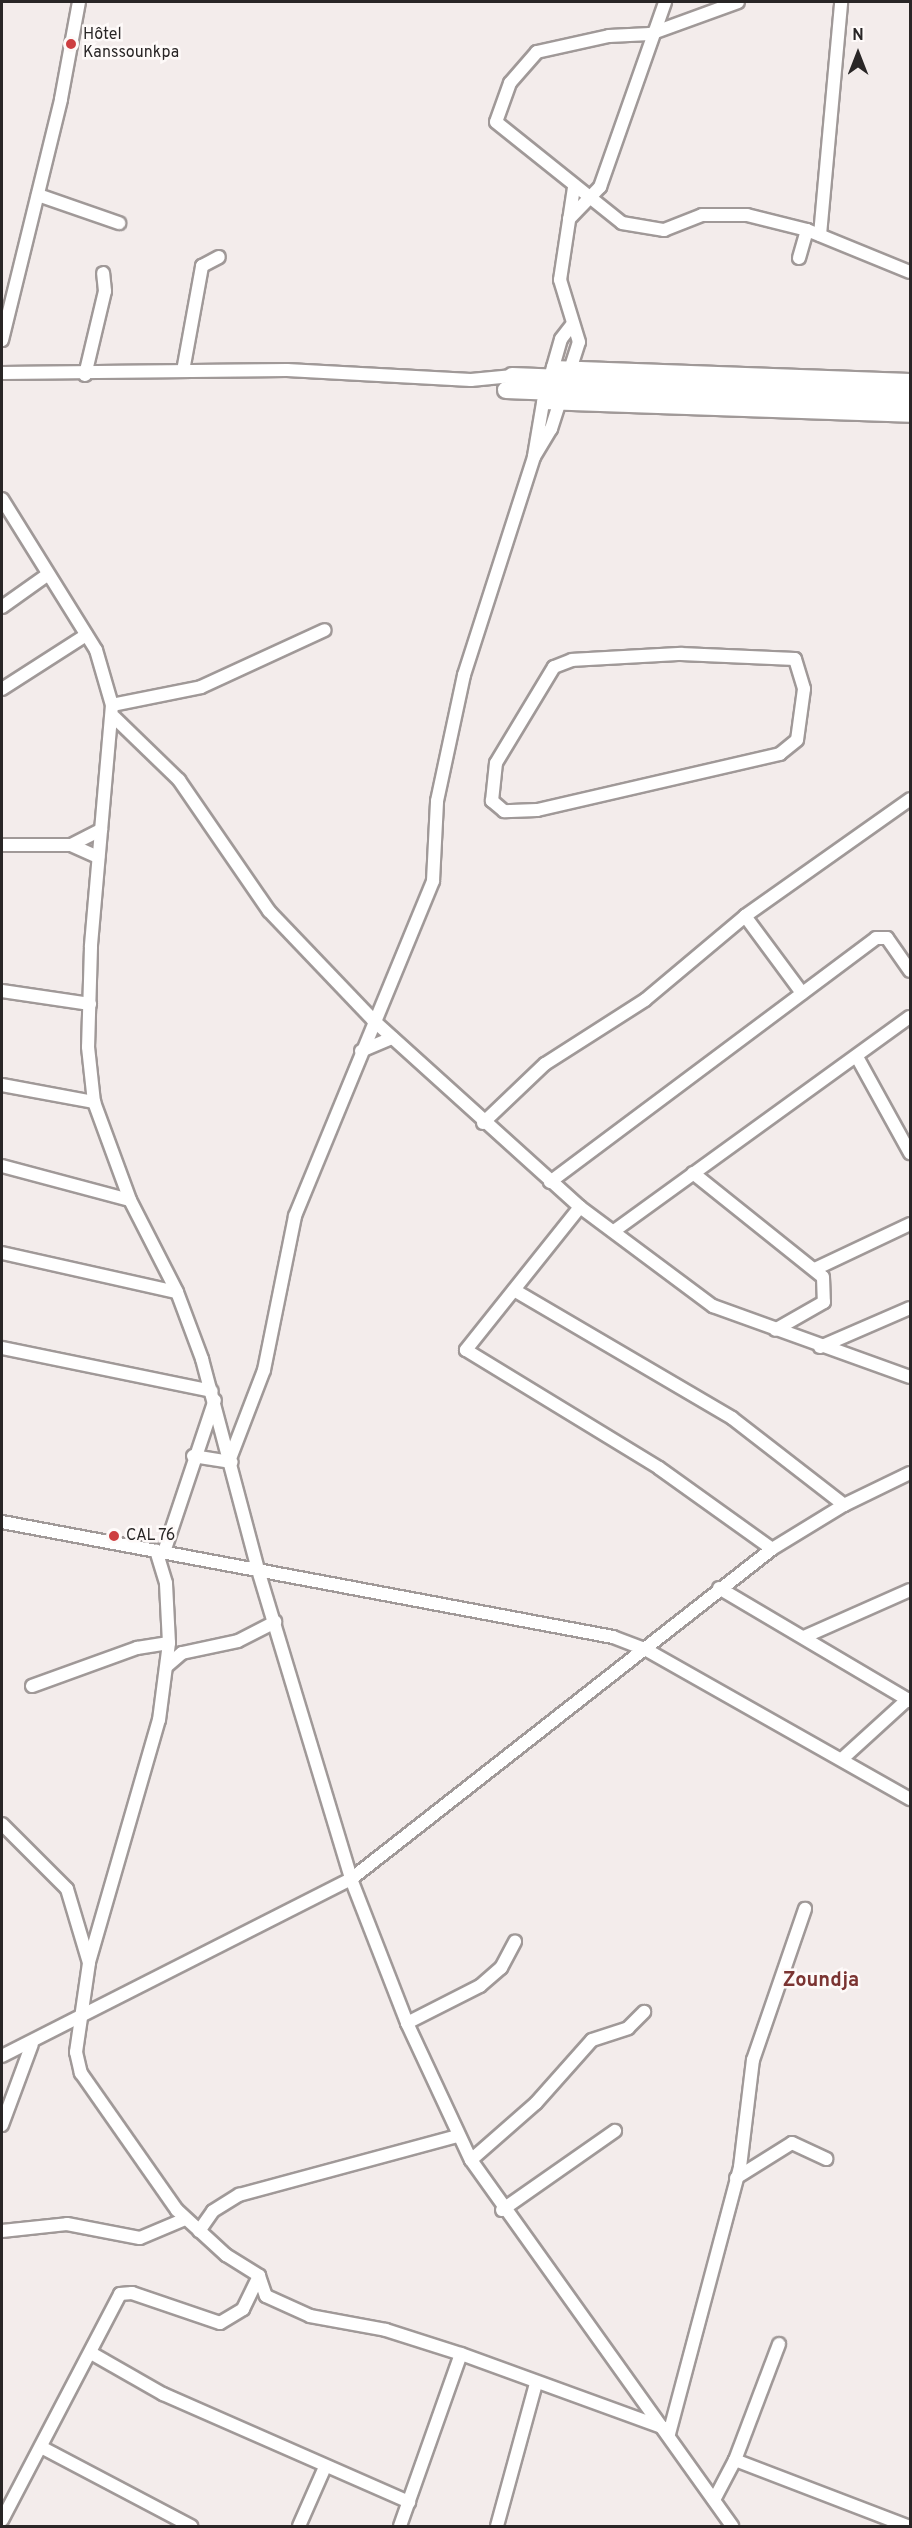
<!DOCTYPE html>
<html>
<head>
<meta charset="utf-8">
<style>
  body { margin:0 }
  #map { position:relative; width:912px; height:2528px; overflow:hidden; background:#f3eceb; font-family:Overpass,sans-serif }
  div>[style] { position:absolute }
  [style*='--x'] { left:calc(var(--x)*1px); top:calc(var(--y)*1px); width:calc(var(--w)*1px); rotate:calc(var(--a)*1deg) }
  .roads { filter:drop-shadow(2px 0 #a09998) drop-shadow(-2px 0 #a09998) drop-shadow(0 2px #a09998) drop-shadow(0 -2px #a09998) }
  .street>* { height:12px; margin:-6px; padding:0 6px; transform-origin:6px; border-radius:6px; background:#fff }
  .secondary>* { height:16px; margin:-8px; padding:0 8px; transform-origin:8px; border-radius:8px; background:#fff }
  .dots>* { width:16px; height:16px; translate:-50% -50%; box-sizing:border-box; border:3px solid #fefaf9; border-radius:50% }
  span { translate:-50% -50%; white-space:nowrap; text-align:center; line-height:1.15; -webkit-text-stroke:5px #fefaf9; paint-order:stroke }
  .poi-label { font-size:16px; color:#292626 }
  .left { translate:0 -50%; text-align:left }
  .quarter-label { font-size:20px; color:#7b3432; font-weight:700 }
  .frame { position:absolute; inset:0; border:3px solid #292626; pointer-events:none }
  .north { position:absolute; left:828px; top:24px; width:60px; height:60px; -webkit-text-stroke:4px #fefaf9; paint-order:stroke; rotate:0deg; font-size:16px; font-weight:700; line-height:24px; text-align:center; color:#292626 }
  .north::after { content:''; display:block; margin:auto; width:21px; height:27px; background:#292626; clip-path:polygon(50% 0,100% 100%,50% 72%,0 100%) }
</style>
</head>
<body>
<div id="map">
  <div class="roads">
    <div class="street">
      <div style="--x:738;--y:2;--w:94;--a:160"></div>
      <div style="--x:650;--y:34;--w:41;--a:177.2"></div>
      <div style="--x:609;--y:36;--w:74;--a:167.5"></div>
      <div style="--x:537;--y:52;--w:41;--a:131.1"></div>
      <div style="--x:510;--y:83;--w:41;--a:109.7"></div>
      <div style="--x:496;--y:122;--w:161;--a:38.7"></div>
      <div style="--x:622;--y:223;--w:43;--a:9.5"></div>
      <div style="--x:664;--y:230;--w:41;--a:-21.5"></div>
      <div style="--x:702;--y:215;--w:45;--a:0"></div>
      <div style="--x:747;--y:215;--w:62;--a:14"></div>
      <div style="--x:807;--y:230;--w:111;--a:22.2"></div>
      <div style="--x:38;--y:195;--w:86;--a:19.1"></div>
      <div style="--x:569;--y:219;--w:45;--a:-45.9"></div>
      <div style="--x:600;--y:187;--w:196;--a:-70.6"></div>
      <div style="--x:820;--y:235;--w:234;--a:-84.8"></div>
      <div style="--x:799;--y:258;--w:29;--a:-74"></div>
      <div style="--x:2;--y:340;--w:248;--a:-76.2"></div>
      <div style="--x:61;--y:99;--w:99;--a:-79.5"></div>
      <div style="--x:553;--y:367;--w:357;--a:2.1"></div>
      <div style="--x:183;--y:371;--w:107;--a:-79.7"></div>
      <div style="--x:202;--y:266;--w:19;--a:-28"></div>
      <div style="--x:2;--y:373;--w:285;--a:-0.6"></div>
      <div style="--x:287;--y:370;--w:184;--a:3.1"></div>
      <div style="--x:471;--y:380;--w:41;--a:-5.6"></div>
      <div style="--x:551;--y:374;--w:36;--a:-74"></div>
      <div style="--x:561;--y:339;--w:18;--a:-52"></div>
      <div style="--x:85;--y:375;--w:86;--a:-76.6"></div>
      <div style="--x:105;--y:291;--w:18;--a:-96"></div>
      <div style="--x:543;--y:403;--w:367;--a:2"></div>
      <div style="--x:534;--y:456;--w:60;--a:-80.4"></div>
      <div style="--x:2;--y:499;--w:178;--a:58.1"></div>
      <div style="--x:96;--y:650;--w:57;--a:73.8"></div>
      <div style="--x:112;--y:705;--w:243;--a:95"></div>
      <div style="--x:91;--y:947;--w:100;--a:91.7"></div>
      <div style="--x:88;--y:1047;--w:55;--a:83.8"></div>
      <div style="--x:94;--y:1102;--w:104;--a:69.8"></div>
      <div style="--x:130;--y:1200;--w:103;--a:62.9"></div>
      <div style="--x:177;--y:1292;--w:72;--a:69.5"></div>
      <div style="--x:202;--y:1359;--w:218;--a:75.1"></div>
      <div style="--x:258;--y:1570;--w:323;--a:73.2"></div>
      <div style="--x:351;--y:1879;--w:155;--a:68.7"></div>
      <div style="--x:407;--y:2023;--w:151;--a:65"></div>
      <div style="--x:471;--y:2160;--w:450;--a:54.5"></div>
      <div style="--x:2;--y:607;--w:55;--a:-35.4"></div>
      <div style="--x:681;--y:654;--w:114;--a:2.5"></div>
      <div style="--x:795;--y:659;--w:31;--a:73"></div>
      <div style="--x:804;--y:689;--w:51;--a:97.8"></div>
      <div style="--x:797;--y:740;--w:22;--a:141"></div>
      <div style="--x:780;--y:754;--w:249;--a:167"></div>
      <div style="--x:537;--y:810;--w:33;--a:178"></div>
      <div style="--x:504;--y:811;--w:16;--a:-140"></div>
      <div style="--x:492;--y:801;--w:38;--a:-84"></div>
      <div style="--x:496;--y:763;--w:112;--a:-58.9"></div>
      <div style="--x:554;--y:667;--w:19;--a:-21"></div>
      <div style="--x:572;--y:660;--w:109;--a:-3.2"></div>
      <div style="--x:2;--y:689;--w:100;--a:-32.7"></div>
      <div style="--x:112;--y:705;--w:91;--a:-11.4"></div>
      <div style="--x:201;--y:687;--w:136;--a:-24.7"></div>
      <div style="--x:114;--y:717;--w:91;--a:44.1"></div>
      <div style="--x:179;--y:780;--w:159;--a:55.5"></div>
      <div style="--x:269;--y:911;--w:151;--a:46.3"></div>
      <div style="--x:373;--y:1020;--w:279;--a:42.1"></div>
      <div style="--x:580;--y:1207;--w:166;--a:36.7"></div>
      <div style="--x:713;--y:1306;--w:209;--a:19.8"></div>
      <div style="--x:2;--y:845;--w:69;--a:0"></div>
      <div style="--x:71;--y:845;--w:34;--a:-27"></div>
      <div style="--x:71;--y:845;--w:30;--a:24"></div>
      <div style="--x:745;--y:916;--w:96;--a:53.5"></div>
      <div style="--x:2;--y:991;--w:89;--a:8.4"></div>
      <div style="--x:361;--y:1051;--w:34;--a:-23"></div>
      <div style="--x:857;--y:1057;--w:110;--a:61.1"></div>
      <div style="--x:2;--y:1085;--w:94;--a:10.5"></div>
      <div style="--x:483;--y:1123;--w:86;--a:-43.6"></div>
      <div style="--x:545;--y:1064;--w:119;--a:-32.6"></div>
      <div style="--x:645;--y:1000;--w:131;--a:-40"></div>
      <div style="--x:745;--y:916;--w:202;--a:-35.3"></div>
      <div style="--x:2;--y:1166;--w:132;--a:14.9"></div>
      <div style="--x:693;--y:1173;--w:166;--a:38.7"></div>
      <div style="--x:823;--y:1277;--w:25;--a:88"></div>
      <div style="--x:824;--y:1302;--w:56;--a:150.3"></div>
      <div style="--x:550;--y:1182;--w:407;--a:-36.8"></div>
      <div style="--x:876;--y:938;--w:11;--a:0"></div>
      <div style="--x:887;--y:938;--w:40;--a:55.1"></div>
      <div style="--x:580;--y:1207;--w:183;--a:128.6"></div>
      <div style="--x:466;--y:1350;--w:226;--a:31.4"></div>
      <div style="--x:659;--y:1468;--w:139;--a:35.6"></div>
      <div style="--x:614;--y:1231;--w:365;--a:-35.9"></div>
      <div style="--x:2;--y:1253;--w:179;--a:12.6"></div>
      <div style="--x:815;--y:1269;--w:105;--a:-25.3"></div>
      <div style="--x:514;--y:1290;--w:253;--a:30.4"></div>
      <div style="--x:732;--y:1418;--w:142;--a:37.8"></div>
      <div style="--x:820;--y:1347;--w:98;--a:-23.4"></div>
      <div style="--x:2;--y:1348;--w:214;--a:11.6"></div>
      <div style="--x:193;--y:1456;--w:39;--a:9"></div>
      <div style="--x:231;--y:1456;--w:92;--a:-69"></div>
      <div style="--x:264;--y:1370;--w:157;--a:-78.6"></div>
      <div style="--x:295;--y:1216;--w:362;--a:-67.6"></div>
      <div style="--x:433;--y:881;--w:80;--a:-87.1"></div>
      <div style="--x:437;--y:801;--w:129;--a:-77.9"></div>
      <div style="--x:464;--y:675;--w:229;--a:-72.2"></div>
      <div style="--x:534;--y:457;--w:33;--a:-59"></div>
      <div style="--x:551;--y:429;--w:91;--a:-72.2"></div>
      <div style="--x:579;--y:342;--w:65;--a:-107"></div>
      <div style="--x:560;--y:280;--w:94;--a:-81.4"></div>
      <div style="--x:2;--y:1522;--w:622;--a:10.66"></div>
      <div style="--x:613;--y:1637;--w:34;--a:21"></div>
      <div style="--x:645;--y:1649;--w:305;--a:29.5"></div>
      <div style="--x:164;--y:1552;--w:160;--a:-71.5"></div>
      <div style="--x:719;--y:1588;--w:222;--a:30.6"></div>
      <div style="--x:804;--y:1637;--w:116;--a:-23.9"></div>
      <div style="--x:167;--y:1666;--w:20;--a:-41"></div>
      <div style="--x:182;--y:1653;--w:57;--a:-12.1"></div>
      <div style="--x:238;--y:1641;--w:42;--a:-27.2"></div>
      <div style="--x:32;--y:1686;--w:112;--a:-19.9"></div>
      <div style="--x:137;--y:1648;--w:32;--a:-9"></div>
      <div style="--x:842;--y:1759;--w:89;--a:-42.3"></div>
      <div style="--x:2;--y:1824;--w:92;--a:45"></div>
      <div style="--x:67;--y:1889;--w:77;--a:73.4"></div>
      <div style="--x:89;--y:1963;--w:90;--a:98.3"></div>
      <div style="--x:76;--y:2052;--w:22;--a:77"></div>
      <div style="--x:81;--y:2073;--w:167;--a:55"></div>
      <div style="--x:177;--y:2210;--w:67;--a:42.6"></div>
      <div style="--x:226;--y:2255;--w:39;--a:32"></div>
      <div style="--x:259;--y:2276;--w:21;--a:71"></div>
      <div style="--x:266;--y:2296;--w:48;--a:24.4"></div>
      <div style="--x:310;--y:2316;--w:77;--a:10.4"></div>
      <div style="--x:386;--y:2330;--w:79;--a:17.7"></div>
      <div style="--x:461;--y:2354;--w:216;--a:20"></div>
      <div style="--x:89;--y:1962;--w:252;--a:-73.9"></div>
      <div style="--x:159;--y:1720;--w:78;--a:-82.6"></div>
      <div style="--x:169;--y:1643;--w:60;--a:-92.9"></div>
      <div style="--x:166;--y:1583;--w:34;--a:-107"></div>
      <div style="--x:407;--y:2023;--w:82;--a:-26.9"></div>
      <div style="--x:480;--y:1986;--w:28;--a:-41"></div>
      <div style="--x:501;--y:1968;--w:30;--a:-62"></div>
      <div style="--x:2;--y:2056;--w:391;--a:-26.9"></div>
      <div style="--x:351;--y:1879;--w:535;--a:-38.09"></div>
      <div style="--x:772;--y:1549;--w:84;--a:-31.4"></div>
      <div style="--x:844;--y:1505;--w:73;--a:-25.9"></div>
      <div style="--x:2;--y:2125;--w:86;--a:-69.7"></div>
      <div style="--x:471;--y:2160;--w:86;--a:-41.2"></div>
      <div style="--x:536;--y:2103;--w:84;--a:-48.4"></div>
      <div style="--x:592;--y:2040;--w:38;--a:-18"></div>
      <div style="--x:628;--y:2028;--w:23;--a:-45"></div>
      <div style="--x:736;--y:2178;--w:66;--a:-32"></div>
      <div style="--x:792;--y:2143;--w:38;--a:25"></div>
      <div style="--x:502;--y:2210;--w:138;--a:-35"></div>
      <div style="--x:2;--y:2231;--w:65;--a:-6.1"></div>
      <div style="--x:67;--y:2224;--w:74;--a:10.9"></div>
      <div style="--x:140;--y:2238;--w:49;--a:-22.9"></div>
      <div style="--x:199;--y:2231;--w:24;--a:-55"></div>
      <div style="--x:213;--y:2211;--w:31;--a:-32"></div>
      <div style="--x:239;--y:2195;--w:226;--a:-15.1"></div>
      <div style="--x:91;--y:2353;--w:83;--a:29.7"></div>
      <div style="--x:163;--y:2394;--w:269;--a:23.7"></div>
      <div style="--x:669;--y:2434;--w:276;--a:-75.1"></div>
      <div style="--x:740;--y:2167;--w:108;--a:-83.1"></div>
      <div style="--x:753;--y:2060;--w:160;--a:-71"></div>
      <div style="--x:41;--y:2447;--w:170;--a:27.8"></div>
      <div style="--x:735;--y:2460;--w:184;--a:21"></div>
      <div style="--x:714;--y:2500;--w:45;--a:-62.3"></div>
      <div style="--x:735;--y:2460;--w:124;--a:-69.2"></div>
      <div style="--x:2;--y:2520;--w:255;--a:-62.4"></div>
      <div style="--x:120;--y:2294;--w:12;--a:-5"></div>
      <div style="--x:132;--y:2293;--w:93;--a:18.8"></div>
      <div style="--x:220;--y:2323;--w:27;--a:-31"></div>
      <div style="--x:243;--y:2309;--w:37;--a:-64"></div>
      <div style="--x:299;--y:2526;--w:64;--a:-66.2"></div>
      <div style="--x:400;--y:2526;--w:182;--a:-70.5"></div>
      <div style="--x:497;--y:2526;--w:148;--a:-74.7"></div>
    </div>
    <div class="secondary">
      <div style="--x:512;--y:376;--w:398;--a:2.2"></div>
      <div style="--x:506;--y:390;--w:404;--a:2.3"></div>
    </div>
  </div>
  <div class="dots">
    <div style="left:71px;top:44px;background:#cd3e40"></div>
    <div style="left:114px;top:1536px;background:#cd3e40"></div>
  </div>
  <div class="poi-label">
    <span class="left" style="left:83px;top:44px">Hôtel<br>Kanssounkpa</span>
    <span class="left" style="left:126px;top:1536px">CAL 76</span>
  </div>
  <div class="quarter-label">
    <span style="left:821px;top:1981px">Zoundja</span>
  </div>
  <div class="frame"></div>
  <div class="north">N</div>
</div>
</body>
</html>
